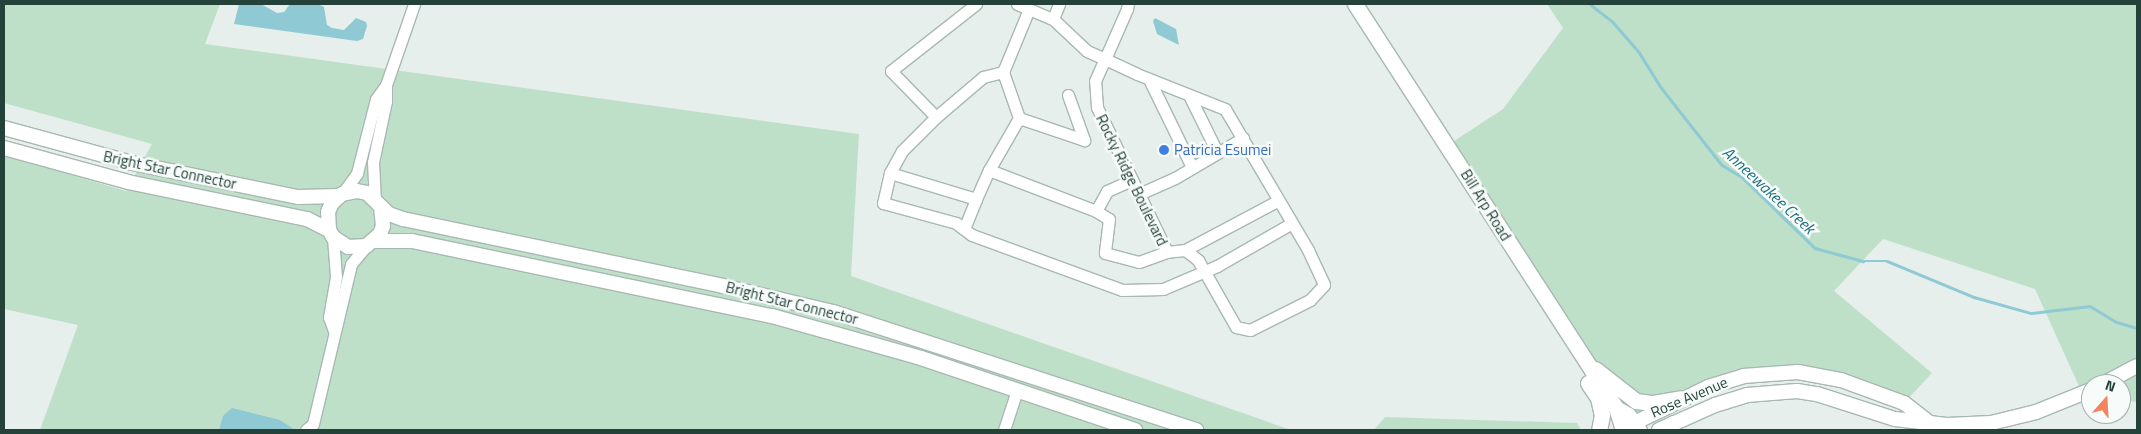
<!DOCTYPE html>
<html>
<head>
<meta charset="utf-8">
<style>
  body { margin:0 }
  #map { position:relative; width:2141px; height:434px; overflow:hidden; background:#e6efeb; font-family:"Titillium Web",sans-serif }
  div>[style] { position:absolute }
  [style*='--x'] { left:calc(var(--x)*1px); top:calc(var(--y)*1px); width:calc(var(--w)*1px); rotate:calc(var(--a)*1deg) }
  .green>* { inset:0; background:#bfe0c8 }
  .water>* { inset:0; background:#8ec9d4 }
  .stream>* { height:2.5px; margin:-1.25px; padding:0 1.25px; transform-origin:1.25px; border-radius:1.25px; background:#8ec9d4 }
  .roads { filter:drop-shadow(1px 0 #a8b8b2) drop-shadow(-1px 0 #a8b8b2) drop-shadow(0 1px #a8b8b2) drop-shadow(0 -1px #a8b8b2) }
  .minor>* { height:11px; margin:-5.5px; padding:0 5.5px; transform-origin:5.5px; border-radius:5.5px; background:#fff }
  .tertiary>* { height:14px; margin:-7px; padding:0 7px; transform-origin:7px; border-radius:7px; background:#fff }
  .secondary>* { height:15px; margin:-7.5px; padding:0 7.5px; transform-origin:7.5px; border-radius:7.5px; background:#fff }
  .dots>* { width:14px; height:14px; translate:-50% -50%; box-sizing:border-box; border:2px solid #f7fbf9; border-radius:50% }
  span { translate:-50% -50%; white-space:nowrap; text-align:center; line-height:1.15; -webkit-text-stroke:5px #f7fbf9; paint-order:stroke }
  .shop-label { font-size:15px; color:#366cbe }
  .left { translate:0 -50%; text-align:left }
  .street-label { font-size:15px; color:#24423a }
  .water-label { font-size:16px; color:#1c6f80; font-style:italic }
  .frame { position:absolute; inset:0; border:5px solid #24423a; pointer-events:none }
  .north { position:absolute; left:2081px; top:374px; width:50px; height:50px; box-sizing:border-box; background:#f7fbf9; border:1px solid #a3b1ad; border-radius:50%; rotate:19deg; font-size:14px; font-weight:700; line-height:20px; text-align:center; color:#24423a }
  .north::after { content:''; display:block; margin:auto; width:18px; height:22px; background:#f4845f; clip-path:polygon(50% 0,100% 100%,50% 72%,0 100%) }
</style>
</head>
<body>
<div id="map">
  <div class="green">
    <div style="clip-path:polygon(4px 4px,220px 4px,205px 44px,859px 134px,851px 276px,1291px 430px,40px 430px,78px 325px,4px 309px,4px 155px,126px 191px,152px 144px,4px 103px)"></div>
    <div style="clip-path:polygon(1547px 4px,2137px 4px,2137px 402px,2121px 400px,2121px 384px,2091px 384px,2083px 395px,2035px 289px,1883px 239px,1834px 291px,1932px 373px,1904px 403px,1841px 380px,1743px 376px,1634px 422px,1448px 145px,1503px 109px,1563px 28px)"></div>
    <div style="clip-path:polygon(1385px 417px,1577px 423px,1581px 430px,1374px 430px)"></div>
  </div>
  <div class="water">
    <div style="clip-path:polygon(239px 4px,261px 4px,277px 13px,284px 12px,290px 4px,318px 4px,324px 7px,327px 25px,332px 28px,344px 30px,356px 18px,366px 22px,367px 26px,363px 39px,357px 41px,234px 24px)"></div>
    <div style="clip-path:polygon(1155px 18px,1176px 29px,1179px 45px,1157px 34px,1153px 21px)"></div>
    <div style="clip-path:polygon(232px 408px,280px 420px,295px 430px,219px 430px,223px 416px)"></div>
  </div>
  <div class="stream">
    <div style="--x:1590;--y:4;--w:29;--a:38"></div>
    <div style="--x:1613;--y:22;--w:40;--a:49"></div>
    <div style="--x:1639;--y:52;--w:40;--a:58"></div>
    <div style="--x:1660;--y:86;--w:100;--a:51.9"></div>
    <div style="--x:1722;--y:165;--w:23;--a:31"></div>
    <div style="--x:1742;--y:177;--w:102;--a:44.2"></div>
    <div style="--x:1815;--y:248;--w:50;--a:15.2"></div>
    <div style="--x:1863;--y:261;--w:24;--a:0"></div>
    <div style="--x:1887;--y:261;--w:94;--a:22.5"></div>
    <div style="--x:1974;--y:297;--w:59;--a:15.7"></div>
    <div style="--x:2031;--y:313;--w:59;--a:-6.8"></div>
    <div style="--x:2090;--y:306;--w:31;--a:31"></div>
    <div style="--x:2117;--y:322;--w:21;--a:17"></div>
  </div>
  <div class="roads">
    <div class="minor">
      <div style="--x:976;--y:4;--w:108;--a:141.8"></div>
      <div style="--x:891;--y:71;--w:64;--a:45.6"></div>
      <div style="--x:936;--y:117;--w:48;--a:135"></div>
      <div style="--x:902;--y:151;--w:25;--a:119"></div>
      <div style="--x:890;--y:173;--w:90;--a:16.8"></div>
      <div style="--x:976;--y:199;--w:32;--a:-66"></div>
      <div style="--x:989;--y:170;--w:115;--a:21"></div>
      <div style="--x:1096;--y:211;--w:23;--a:-61"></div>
      <div style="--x:1107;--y:191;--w:27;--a:-24"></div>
      <div style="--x:1017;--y:4;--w:39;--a:23"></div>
      <div style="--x:1053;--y:19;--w:47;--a:43.3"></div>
      <div style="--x:1087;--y:51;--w:20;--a:24"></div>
      <div style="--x:1105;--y:59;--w:35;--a:25"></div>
      <div style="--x:1137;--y:74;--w:95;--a:21.7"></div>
      <div style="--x:1225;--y:109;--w:164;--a:59.5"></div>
      <div style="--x:1308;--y:250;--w:38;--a:65"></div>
      <div style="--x:1324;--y:285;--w:21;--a:133"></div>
      <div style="--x:1310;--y:300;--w:67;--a:153.4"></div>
      <div style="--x:1250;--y:330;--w:14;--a:-168"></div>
      <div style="--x:1236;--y:327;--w:77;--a:-119.6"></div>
      <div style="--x:1198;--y:260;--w:16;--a:-142"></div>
      <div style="--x:1185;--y:250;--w:18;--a:174"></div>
      <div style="--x:1167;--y:252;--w:161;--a:-115.8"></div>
      <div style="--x:1097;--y:107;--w:26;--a:-94"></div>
      <div style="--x:1095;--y:81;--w:24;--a:-66"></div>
      <div style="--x:1105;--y:59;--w:55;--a:-66.3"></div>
      <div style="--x:1127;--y:9;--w:5;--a:-79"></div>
      <div style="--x:1029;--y:9;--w:68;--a:112.4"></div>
      <div style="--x:1003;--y:72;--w:49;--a:70.8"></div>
      <div style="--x:1019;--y:118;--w:69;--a:18.7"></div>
      <div style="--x:1053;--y:19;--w:16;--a:-68"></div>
      <div style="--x:1149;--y:79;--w:98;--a:64"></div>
      <div style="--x:386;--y:85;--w:86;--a:-70.9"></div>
      <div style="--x:1068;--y:95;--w:48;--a:70.4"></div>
      <div style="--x:1189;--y:95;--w:64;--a:63.8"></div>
      <div style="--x:936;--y:117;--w:62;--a:-40.4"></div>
      <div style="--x:983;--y:77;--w:21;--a:-14"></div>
      <div style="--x:989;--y:170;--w:60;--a:-60"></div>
      <div style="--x:890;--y:173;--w:31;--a:103"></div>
      <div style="--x:883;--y:203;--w:76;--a:15.3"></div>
      <div style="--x:956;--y:223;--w:20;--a:37"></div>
      <div style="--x:972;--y:235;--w:160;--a:20.1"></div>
      <div style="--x:1122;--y:290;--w:41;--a:-1.4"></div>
      <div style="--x:1163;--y:289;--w:59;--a:-23.1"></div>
      <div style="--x:1217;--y:266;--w:86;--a:-29.8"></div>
      <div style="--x:342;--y:194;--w:26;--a:-54"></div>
      <div style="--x:357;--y:173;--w:76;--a:-75.6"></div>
      <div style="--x:376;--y:99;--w:17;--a:-54"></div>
      <div style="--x:386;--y:85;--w:16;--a:90"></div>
      <div style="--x:386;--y:101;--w:62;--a:102"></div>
      <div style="--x:373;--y:162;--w:37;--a:87"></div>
      <div style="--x:1139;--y:194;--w:39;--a:-24"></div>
      <div style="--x:1175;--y:178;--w:79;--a:-30.5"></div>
      <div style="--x:1096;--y:211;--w:15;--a:32"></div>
      <div style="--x:1109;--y:219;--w:34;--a:97"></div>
      <div style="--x:1105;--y:253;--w:35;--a:15"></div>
      <div style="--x:1139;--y:262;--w:30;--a:-20"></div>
      <div style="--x:964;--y:229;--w:32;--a:-68"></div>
      <div style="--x:333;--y:237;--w:40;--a:85.7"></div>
      <div style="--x:336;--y:277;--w:41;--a:99.9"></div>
      <div style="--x:329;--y:317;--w:15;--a:70"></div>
      <div style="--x:1185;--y:250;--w:106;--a:-28"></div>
      <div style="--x:306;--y:430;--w:9;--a:-41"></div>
      <div style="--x:313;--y:424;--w:164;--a:-76.6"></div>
      <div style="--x:351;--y:264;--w:23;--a:-50"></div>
      <div style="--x:1004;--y:430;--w:42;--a:-72"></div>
    </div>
    <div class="tertiary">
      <div style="--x:4;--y:128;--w:133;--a:15.3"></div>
      <div style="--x:132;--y:163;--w:169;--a:11.6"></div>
      <div style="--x:298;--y:197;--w:41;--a:-1.4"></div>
      <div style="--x:4;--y:148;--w:129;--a:15.3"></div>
      <div style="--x:128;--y:182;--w:183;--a:11.7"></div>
      <div style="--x:307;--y:219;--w:25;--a:27"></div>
      <div style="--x:381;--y:207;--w:19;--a:84"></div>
      <div style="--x:383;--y:226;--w:9;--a:111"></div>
      <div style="--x:380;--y:234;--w:18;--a:139"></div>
      <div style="--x:366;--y:246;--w:18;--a:177"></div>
      <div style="--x:348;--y:247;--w:18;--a:-146"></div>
      <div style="--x:333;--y:237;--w:8;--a:-120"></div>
      <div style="--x:329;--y:230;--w:18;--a:-93"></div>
      <div style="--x:328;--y:212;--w:10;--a:-66"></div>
      <div style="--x:332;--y:203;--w:13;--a:-42"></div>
      <div style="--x:342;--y:194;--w:15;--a:-11"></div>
      <div style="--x:357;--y:191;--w:10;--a:11"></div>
      <div style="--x:367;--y:193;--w:30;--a:44"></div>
      <div style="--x:389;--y:214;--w:15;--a:20"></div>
      <div style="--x:403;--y:219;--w:327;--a:11.8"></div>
      <div style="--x:723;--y:286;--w:113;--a:13.3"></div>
      <div style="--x:833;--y:312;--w:382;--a:18"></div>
      <div style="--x:374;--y:241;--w:38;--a:0"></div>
      <div style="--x:412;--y:241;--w:368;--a:11.8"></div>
      <div style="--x:772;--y:316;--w:155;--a:15.7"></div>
      <div style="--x:921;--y:358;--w:226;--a:18.6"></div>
      <div style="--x:2103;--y:384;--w:38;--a:-28"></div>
      <div style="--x:1624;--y:428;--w:93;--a:-26"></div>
      <div style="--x:1708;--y:387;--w:37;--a:-17"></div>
      <div style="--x:1743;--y:376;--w:55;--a:-4.2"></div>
      <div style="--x:1798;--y:372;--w:44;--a:10.5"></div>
      <div style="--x:1841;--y:380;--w:67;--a:20.1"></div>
      <div style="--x:1904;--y:403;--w:31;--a:38"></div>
      <div style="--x:1659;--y:430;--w:61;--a:-24.1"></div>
      <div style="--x:1715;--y:405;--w:34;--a:-17"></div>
      <div style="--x:1747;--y:395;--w:50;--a:-4.6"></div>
      <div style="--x:1797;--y:391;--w:20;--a:9"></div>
      <div style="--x:1817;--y:394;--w:82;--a:17.8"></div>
      <div style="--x:1895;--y:419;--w:52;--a:6.6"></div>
      <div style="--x:1947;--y:425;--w:44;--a:-2.6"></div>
      <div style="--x:1991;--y:423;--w:46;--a:-13.7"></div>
      <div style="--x:2036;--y:412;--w:59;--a:-21.8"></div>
    </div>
    <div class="secondary">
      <div style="--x:1355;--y:4;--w:436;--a:57.1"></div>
      <div style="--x:1592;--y:370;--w:45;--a:57.7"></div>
      <div style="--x:1616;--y:408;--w:23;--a:72"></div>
      <div style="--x:1595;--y:369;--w:52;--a:38"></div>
      <div style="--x:1636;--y:401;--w:17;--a:7"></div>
      <div style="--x:1653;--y:403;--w:27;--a:-10"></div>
      <div style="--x:1588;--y:383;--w:18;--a:56"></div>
      <div style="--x:1598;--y:398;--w:17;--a:77"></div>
      <div style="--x:1602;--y:415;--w:15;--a:101"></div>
      <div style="--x:1616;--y:408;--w:14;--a:30"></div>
      <div style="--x:1628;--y:415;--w:19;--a:54"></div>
      <div style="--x:1669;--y:430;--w:8;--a:-60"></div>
    </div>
  </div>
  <div class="dots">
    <div style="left:1164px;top:150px;background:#3f7fe0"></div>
  </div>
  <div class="shop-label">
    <span class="left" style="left:1174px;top:150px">Patricia Esumei</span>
  </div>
  <div class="street-label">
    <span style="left:170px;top:170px;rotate:12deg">Bright Star Connector</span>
    <span style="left:1132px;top:180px;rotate:64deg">Rocky Ridge Boulevard</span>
    <span style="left:1486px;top:205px;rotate:58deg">Bill Arp Road</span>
    <span style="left:792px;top:303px;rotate:14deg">Bright Star Connector</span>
    <span style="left:1689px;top:397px;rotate:-23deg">Rose Avenue</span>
  </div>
  <div class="water-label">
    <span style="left:1769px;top:190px;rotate:43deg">Anneewakee Creek</span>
  </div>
  <div class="frame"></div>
  <div class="north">N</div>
</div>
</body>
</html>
